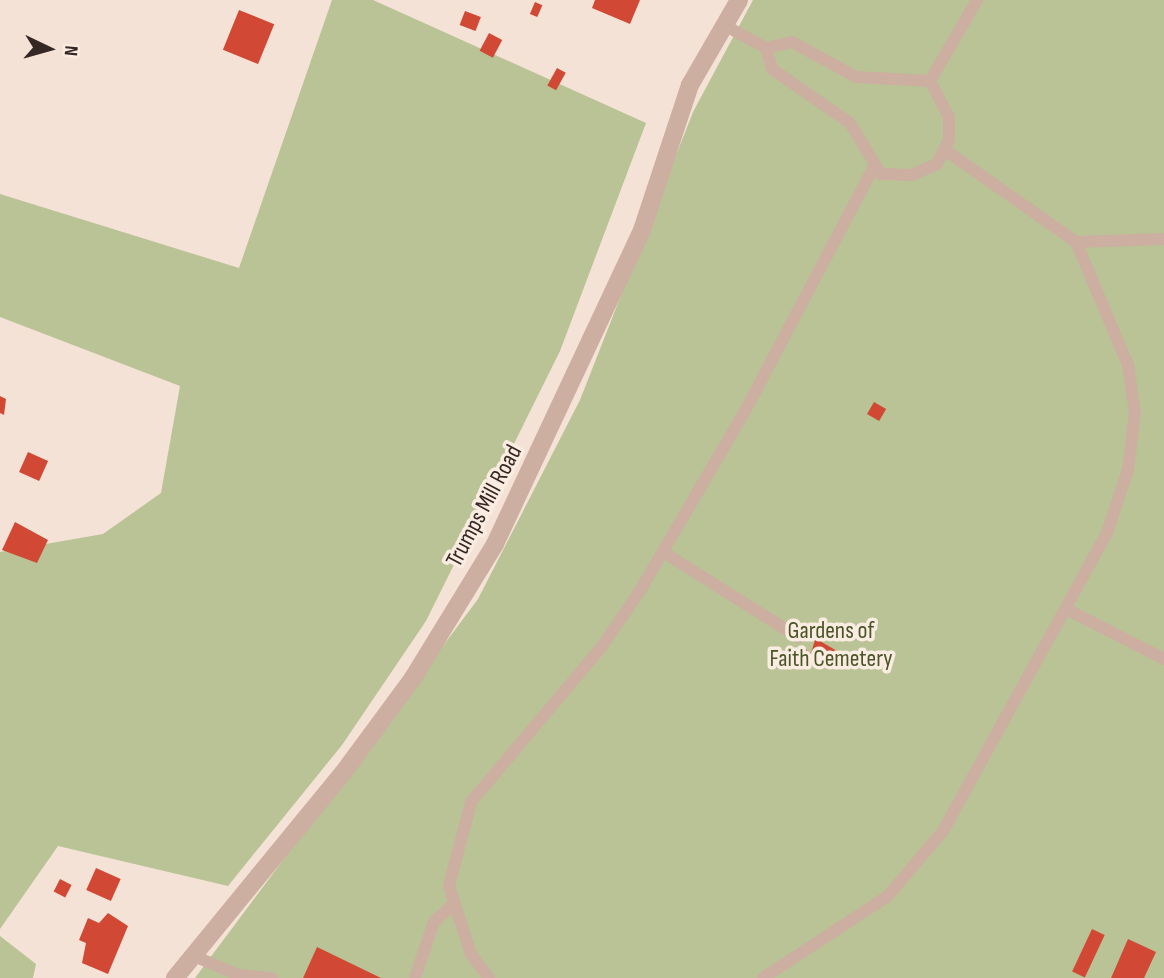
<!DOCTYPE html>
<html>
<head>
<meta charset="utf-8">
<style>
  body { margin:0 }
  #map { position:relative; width:1164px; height:978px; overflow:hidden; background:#f3e2d5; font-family:"Sofia Sans Condensed",sans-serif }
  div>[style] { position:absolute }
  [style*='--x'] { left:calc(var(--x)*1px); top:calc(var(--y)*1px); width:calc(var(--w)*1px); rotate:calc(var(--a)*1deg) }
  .green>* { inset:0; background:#b9c395 }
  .building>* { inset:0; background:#d14935; transform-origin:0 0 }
  .lane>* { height:12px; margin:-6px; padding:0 6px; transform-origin:6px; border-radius:6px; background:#ccafa1 }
  .street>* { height:18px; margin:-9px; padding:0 9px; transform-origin:9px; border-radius:9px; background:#ccafa1 }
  span { translate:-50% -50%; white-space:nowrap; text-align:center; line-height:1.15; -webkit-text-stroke:7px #fbece2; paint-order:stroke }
  .street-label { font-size:24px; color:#352824 }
  .park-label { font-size:24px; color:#495526 }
  .north { position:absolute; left:14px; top:14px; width:70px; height:70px; -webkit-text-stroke:5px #fbece2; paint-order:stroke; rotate:95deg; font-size:19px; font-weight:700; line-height:28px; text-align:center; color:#352824 }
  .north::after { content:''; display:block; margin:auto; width:24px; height:32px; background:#352824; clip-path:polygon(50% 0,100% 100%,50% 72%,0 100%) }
</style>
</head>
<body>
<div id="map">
  <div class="green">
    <div style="clip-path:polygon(332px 0,373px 0,646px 123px,560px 351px,426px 621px,342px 745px,228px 886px,58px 846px,0 929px,0 552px,103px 534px,161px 493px,180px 386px,0 317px,0 194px,239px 268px)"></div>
    <div style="clip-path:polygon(753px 0,1164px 0,1164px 978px,195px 978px,478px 599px,580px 400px,693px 112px)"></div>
    <div style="clip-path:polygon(0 936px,36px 964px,33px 978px,0 978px)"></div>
  </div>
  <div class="building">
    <div style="clip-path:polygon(595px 0,640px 0,630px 24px,592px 8px)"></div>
    <div style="left:535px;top:2px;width:8px;height:13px;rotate:23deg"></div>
    <div style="left:239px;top:10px;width:38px;height:43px;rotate:22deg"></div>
    <div style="left:465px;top:11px;width:17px;height:15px;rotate:21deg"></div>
    <div style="left:489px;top:33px;width:15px;height:20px;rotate:28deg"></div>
    <div style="left:557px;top:68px;width:10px;height:20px;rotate:29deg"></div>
    <div style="clip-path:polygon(0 396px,6px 399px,4px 415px,0 413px)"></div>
    <div style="left:874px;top:402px;width:14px;height:14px;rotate:30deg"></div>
    <div style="left:28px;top:452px;width:22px;height:22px;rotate:24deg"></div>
    <div style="clip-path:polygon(15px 522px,48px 540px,37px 563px,2px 550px)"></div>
    <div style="clip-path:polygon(819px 627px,827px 631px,820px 641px,837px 651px,828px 665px,812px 655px,806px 666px,798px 661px,805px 649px,811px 653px)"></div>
    <div style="left:96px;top:868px;width:27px;height:24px;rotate:24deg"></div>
    <div style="left:60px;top:879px;width:13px;height:14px;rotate:27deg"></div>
    <div style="clip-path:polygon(108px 913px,128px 926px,108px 974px,82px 963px,86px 943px,79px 940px,88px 918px,99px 923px)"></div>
    <div style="left:1092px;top:929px;width:14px;height:47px;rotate:25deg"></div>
    <div style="clip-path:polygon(1128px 939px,1156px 952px,1144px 978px,1111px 978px)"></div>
    <div style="clip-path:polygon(317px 947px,381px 978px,303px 978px)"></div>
  </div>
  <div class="lane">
    <div style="--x:724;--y:25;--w:48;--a:28.7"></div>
    <div style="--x:766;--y:48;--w:22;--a:74"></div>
    <div style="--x:772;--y:69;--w:95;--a:34.7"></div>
    <div style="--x:850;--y:123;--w:60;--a:58.7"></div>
    <div style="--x:881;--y:174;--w:31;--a:2"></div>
    <div style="--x:912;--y:175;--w:27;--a:-24"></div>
    <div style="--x:937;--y:164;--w:28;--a:-64"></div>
    <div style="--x:949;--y:139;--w:22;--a:-90"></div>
    <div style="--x:949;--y:117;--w:41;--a:-117.8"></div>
    <div style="--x:930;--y:81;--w:74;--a:-176.9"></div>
    <div style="--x:856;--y:77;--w:73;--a:-151.3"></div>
    <div style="--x:792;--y:42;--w:27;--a:167"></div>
    <div style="--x:930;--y:81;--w:94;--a:-59.9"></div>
    <div style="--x:1076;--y:242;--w:88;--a:-2"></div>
    <div style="--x:663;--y:552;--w:160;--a:32.2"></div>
    <div style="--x:1066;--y:609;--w:110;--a:27"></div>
    <div style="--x:192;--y:955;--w:50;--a:23.5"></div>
    <div style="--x:238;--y:975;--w:34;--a:5"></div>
    <div style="--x:415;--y:978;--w:59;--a:-71.3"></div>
    <div style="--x:434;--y:922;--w:26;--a:-43"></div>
    <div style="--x:489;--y:978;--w:30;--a:-127"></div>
    <div style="--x:471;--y:954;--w:71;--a:-107.9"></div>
    <div style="--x:449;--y:886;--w:87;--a:-75.3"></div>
    <div style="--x:471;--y:802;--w:205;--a:-49.9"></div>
    <div style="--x:603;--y:645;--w:68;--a:-55.8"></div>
    <div style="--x:641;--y:589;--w:204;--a:-59.7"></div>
    <div style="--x:744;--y:413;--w:277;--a:-62.2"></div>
    <div style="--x:763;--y:978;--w:149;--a:-33.3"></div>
    <div style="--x:888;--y:896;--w:85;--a:-49.8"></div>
    <div style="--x:943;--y:831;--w:340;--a:-61.2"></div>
    <div style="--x:1107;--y:533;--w:66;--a:-71.6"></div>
    <div style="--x:1128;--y:470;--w:57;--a:-83"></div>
    <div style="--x:1135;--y:413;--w:49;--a:-98.3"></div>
    <div style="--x:1128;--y:365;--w:134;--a:-112.9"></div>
    <div style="--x:1076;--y:242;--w:160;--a:-144.9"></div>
  </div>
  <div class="street">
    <div style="--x:175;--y:978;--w:265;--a:-50.7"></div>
    <div style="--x:343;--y:773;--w:118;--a:-53.6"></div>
    <div style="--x:413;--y:678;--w:157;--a:-58.5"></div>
    <div style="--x:495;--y:544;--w:347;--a:-64.9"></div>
    <div style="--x:642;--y:230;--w:153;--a:-71.7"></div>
    <div style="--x:690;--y:85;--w:98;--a:-60"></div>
  </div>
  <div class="street-label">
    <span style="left:484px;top:506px;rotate:-62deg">Trumps Mill Road</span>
  </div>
  <div class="park-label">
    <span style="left:831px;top:645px">Gardens of<br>Faith Cemetery</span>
  </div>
  <div class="north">N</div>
</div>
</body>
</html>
